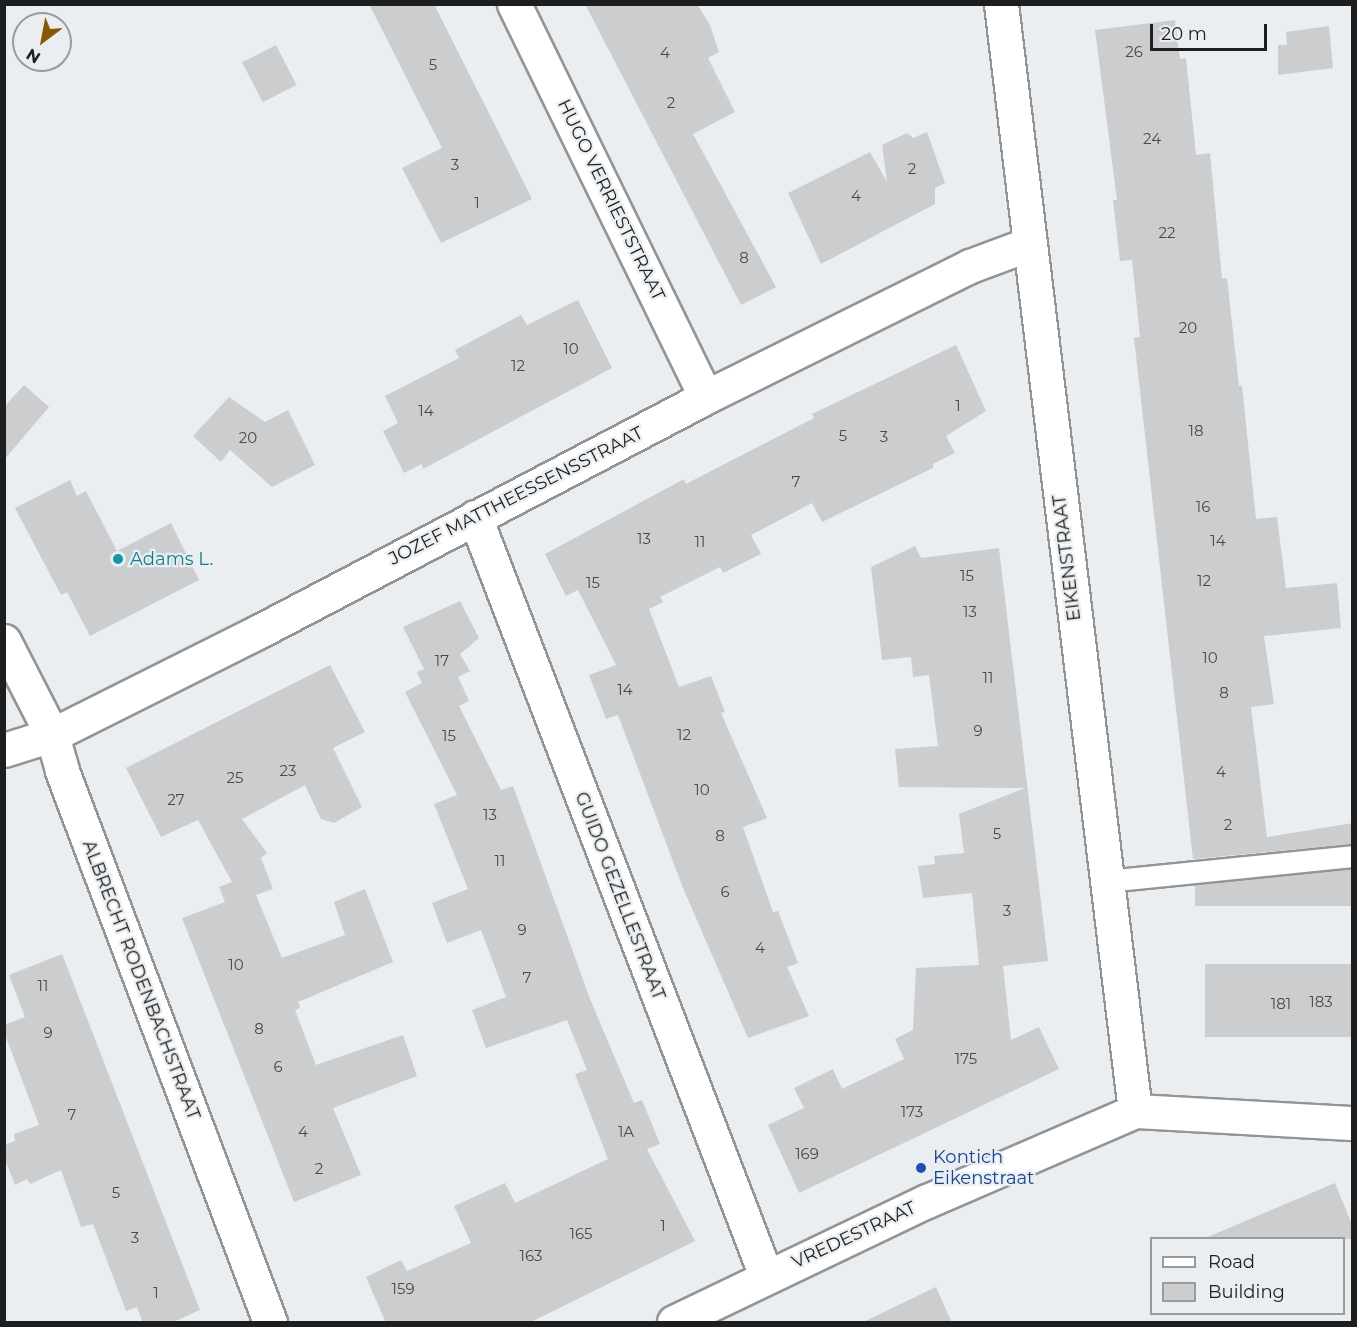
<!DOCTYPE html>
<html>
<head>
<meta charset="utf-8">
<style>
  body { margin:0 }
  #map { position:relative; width:1357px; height:1327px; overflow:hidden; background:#ebeef0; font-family:Montserrat,sans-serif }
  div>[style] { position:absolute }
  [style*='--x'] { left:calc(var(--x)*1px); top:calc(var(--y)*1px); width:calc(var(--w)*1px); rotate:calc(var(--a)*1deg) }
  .building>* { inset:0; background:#cbcdcf; transform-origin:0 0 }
  .roads { filter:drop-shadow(2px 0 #929496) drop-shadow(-2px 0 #929496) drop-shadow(0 2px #929496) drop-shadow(0 -2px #929496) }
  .service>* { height:21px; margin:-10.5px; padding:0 10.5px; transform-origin:10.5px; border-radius:10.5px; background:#fff }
  .minor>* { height:33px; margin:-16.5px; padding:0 16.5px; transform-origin:16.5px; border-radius:16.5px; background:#fff }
  .dots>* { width:16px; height:16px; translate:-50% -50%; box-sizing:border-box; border:3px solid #ebeef0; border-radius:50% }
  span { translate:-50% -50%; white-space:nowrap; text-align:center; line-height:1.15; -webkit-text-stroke:4.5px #ebeef0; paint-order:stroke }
  .number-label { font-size:15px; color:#484a4b }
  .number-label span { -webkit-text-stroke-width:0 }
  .street-label { font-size:18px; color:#1d1e1f }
  .culture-label { font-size:18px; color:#0d838f }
  .left { translate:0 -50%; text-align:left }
  .transit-label { font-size:18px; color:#164399 }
  .frame { position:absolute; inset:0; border:6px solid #1d1e1f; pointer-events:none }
  .legend { position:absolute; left:1150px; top:1237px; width:195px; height:78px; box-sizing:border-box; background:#ebeef0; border:2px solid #999b9c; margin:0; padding:8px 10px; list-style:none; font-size:18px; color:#1d1e1f }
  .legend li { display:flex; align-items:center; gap:12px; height:30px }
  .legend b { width:30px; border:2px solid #999b9c }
  .north { position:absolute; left:12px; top:12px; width:60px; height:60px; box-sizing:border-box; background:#ebeef0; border:2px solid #999b9c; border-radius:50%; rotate:212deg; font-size:16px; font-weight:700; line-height:24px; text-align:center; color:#1d1e1f }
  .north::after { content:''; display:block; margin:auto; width:21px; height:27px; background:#8a5802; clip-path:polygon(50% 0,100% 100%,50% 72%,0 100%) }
  .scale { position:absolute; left:1150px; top:24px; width:117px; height:27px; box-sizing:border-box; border:3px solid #1d1e1f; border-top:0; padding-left:8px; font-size:18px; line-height:21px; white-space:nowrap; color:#1d1e1f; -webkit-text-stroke:4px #ebeef0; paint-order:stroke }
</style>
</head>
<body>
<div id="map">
  <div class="building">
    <div style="clip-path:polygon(369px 4px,434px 4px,532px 199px,441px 243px,402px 168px,442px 148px)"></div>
    <div style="clip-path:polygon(585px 4px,697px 4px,710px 25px,719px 52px,708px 58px,735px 112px,693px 134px,776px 287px,741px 305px)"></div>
    <div style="clip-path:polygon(1175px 20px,1180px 59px,1186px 58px,1196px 155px,1210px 153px,1222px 279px,1227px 278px,1239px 386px,1242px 386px,1256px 519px,1277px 517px,1286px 588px,1337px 583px,1341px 628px,1264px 636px,1274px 704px,1251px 707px,1267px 837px,1353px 823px,1353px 844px,1193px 859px,1134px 338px,1140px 337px,1132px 260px,1120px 261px,1113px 200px,1117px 200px,1095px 30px)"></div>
    <div style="clip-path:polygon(1329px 26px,1333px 68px,1278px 75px,1278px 45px,1287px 45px,1286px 32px)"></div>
    <div style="left:276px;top:45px;width:45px;height:38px;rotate:63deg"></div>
    <div style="clip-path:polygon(927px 132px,945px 183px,935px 188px,935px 204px,821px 264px,788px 193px,870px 152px,887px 182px,882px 145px,907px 133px,913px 138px)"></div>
    <div style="clip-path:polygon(578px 300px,612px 368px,423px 469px,422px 464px,404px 473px,383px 431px,398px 423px,385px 396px,459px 358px,455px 350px,521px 315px,527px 325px)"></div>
    <div style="clip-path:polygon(956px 345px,986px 411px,946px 436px,955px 453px,933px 464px,933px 468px,822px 522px,812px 503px,751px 535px,761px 554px,723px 573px,720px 567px,660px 597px,663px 602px,649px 609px,679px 687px,711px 676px,725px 712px,721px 713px,767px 818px,743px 827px,773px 912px,778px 911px,798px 963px,787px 967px,809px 1016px,748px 1038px,683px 888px,618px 715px,606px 719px,589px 675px,616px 665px,578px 590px,566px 596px,545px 554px,684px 479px,686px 484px,814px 418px,812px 414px)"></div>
    <div style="clip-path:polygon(24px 385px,49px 407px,4px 460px,4px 407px)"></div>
    <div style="clip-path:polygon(229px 397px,265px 422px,288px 410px,315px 465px,272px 487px,230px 450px,221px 462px,193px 436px)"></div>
    <div style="clip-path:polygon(70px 480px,77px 496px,86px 491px,117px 551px,171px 523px,199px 580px,90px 636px,67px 592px,61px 595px,15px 508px)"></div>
    <div style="clip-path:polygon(915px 546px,921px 558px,999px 548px,1048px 961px,1003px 966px,1011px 1040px,1039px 1027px,1059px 1069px,799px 1193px,768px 1125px,804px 1108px,794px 1088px,833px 1069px,842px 1089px,904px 1059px,895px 1039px,913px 1030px,916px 968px,979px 965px,972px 893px,923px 898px,918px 866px,935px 864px,934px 856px,964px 853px,959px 814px,1025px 788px,899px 787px,895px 749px,938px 746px,929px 675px,913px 677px,911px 657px,882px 660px,871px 567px)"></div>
    <div style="clip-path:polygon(460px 601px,479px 638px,460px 654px,470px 671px,458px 677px,469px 701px,459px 706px,501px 790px,513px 786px,590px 999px,634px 1103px,642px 1100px,660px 1144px,647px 1149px,695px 1241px,529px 1323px,386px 1323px,366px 1277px,401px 1260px,407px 1271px,471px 1243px,454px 1206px,505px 1183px,515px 1203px,608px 1159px,575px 1074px,587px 1070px,567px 1020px,486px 1048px,472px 1010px,506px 997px,481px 930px,447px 943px,432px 903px,468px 889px,434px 804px,457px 795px,405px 692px,422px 683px,417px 672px,424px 669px,403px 627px)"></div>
    <div style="clip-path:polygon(330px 665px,365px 732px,333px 748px,362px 807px,334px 823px,321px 819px,305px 785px,242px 819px,267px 853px,261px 858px,273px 889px,256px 895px,282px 958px,345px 935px,334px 902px,365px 889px,393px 962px,298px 1002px,300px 1008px,295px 1010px,316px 1065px,403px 1035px,417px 1076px,333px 1108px,361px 1175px,294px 1202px,182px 918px,225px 902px,219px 887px,232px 882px,198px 820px,161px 837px,126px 768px)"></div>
    <div style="left:1353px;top:869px;width:37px;height:158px;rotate:90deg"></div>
    <div style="clip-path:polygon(62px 954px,200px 1310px,171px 1323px,143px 1323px,137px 1307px,126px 1311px,93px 1224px,81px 1227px,61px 1170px,30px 1184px,27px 1179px,15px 1185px,5px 1160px,5px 1145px,15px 1141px,14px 1134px,39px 1125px,4px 1032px,4px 1025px,25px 1017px,9px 975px)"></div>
    <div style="left:1353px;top:964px;width:73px;height:148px;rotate:90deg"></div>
    <div style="clip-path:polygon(1335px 1183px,1353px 1227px,1353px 1239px,1203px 1239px)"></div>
    <div style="clip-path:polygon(936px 1287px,952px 1323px,861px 1323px)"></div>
  </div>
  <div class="roads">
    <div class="service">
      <div style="--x:1107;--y:881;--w:246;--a:-5.8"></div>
    </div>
    <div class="minor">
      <div style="--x:514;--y:4;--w:437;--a:64"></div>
      <div style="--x:1001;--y:4;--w:1115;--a:83.1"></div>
      <div style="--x:475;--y:517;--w:813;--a:69.02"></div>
      <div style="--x:4;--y:641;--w:106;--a:62.9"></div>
      <div style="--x:52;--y:735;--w:37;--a:74"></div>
      <div style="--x:62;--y:771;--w:589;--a:69.32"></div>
      <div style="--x:4;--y:750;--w:50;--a:-17.4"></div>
      <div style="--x:52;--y:735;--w:226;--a:-26.6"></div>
      <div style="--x:254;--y:634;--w:510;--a:-27.67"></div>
      <div style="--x:706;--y:397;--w:295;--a:-26.4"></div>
      <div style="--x:970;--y:266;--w:63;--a:-20.4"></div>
      <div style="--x:674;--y:1322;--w:280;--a:-25.6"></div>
      <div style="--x:927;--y:1201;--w:227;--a:-23.4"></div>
      <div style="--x:1135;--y:1111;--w:217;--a:3.2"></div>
    </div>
  </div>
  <div class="dots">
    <div style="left:118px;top:559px;background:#0f9aa8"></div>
    <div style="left:921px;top:1168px;background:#1a4fb4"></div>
  </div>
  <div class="number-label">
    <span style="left:1134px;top:52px">26</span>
    <span style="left:665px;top:53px">4</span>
    <span style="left:433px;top:65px">5</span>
    <span style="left:671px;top:103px">2</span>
    <span style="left:1152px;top:139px">24</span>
    <span style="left:455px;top:165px">3</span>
    <span style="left:912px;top:169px">2</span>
    <span style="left:856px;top:196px">4</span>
    <span style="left:477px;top:203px">1</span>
    <span style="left:1167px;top:233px">22</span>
    <span style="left:744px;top:258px">8</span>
    <span style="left:1188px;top:328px">20</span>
    <span style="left:571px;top:349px">10</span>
    <span style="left:518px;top:366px">12</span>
    <span style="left:958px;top:406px">1</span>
    <span style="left:426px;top:411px">14</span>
    <span style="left:1196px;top:431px">18</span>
    <span style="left:843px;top:436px">5</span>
    <span style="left:884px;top:437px">3</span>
    <span style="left:248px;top:438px">20</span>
    <span style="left:796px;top:482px">7</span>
    <span style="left:1203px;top:507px">16</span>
    <span style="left:644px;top:539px">13</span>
    <span style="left:1218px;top:541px">14</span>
    <span style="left:700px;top:542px">11</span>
    <span style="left:967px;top:576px">15</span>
    <span style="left:1204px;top:581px">12</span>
    <span style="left:593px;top:583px">15</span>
    <span style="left:970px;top:612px">13</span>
    <span style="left:1210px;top:658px">10</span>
    <span style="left:442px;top:661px">17</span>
    <span style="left:988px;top:678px">11</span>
    <span style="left:625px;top:690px">14</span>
    <span style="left:1224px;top:693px">8</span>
    <span style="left:978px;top:731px">9</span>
    <span style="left:684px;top:735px">12</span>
    <span style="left:449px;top:736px">15</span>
    <span style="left:288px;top:771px">23</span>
    <span style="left:1221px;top:772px">4</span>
    <span style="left:235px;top:778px">25</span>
    <span style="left:702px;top:790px">10</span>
    <span style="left:176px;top:800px">27</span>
    <span style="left:490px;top:815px">13</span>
    <span style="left:1228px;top:825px">2</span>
    <span style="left:997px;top:834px">5</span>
    <span style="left:720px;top:836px">8</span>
    <span style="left:500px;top:861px">11</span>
    <span style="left:725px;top:892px">6</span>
    <span style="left:1007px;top:911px">3</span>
    <span style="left:522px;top:930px">9</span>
    <span style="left:760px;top:948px">4</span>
    <span style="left:236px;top:965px">10</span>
    <span style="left:527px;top:978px">7</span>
    <span style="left:43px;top:986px">11</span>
    <span style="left:1321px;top:1002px">183</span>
    <span style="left:1281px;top:1004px">181</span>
    <span style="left:259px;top:1029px">8</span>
    <span style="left:48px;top:1033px">9</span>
    <span style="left:966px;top:1059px">175</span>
    <span style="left:278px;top:1067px">6</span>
    <span style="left:912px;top:1112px">173</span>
    <span style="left:72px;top:1115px">7</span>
    <span style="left:303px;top:1132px">4</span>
    <span style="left:626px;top:1132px">1A</span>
    <span style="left:807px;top:1154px">169</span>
    <span style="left:319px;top:1169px">2</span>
    <span style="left:116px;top:1193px">5</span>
    <span style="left:663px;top:1226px">1</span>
    <span style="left:581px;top:1234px">165</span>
    <span style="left:135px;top:1238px">3</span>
    <span style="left:531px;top:1256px">163</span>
    <span style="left:403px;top:1289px">159</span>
    <span style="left:156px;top:1293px">1</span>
  </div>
  <div class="street-label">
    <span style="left:611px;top:200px;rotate:64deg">HUGO VERRIESTSTRAAT</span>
    <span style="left:516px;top:496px;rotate:-27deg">JOZEF MATTHEESSENSSTRAAT</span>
    <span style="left:1067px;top:558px;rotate:-97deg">EIKENSTRAAT</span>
    <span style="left:620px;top:896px;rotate:69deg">GUIDO GEZELLESTRAAT</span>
    <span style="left:141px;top:980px;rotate:69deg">ALBRECHT RODENBACHSTRAAT</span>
    <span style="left:854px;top:1235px;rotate:-25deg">VREDESTRAAT</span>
  </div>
  <div class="culture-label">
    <span class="left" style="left:130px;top:559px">Adams L.</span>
  </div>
  <div class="transit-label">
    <span class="left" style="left:933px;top:1168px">Kontich<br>Eikenstraat</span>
  </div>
  <div class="frame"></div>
  <ul class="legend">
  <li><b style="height:8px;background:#fff"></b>Road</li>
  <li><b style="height:16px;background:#cbcdcf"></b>Building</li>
  </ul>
  <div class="north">N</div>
  <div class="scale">20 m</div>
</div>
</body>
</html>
